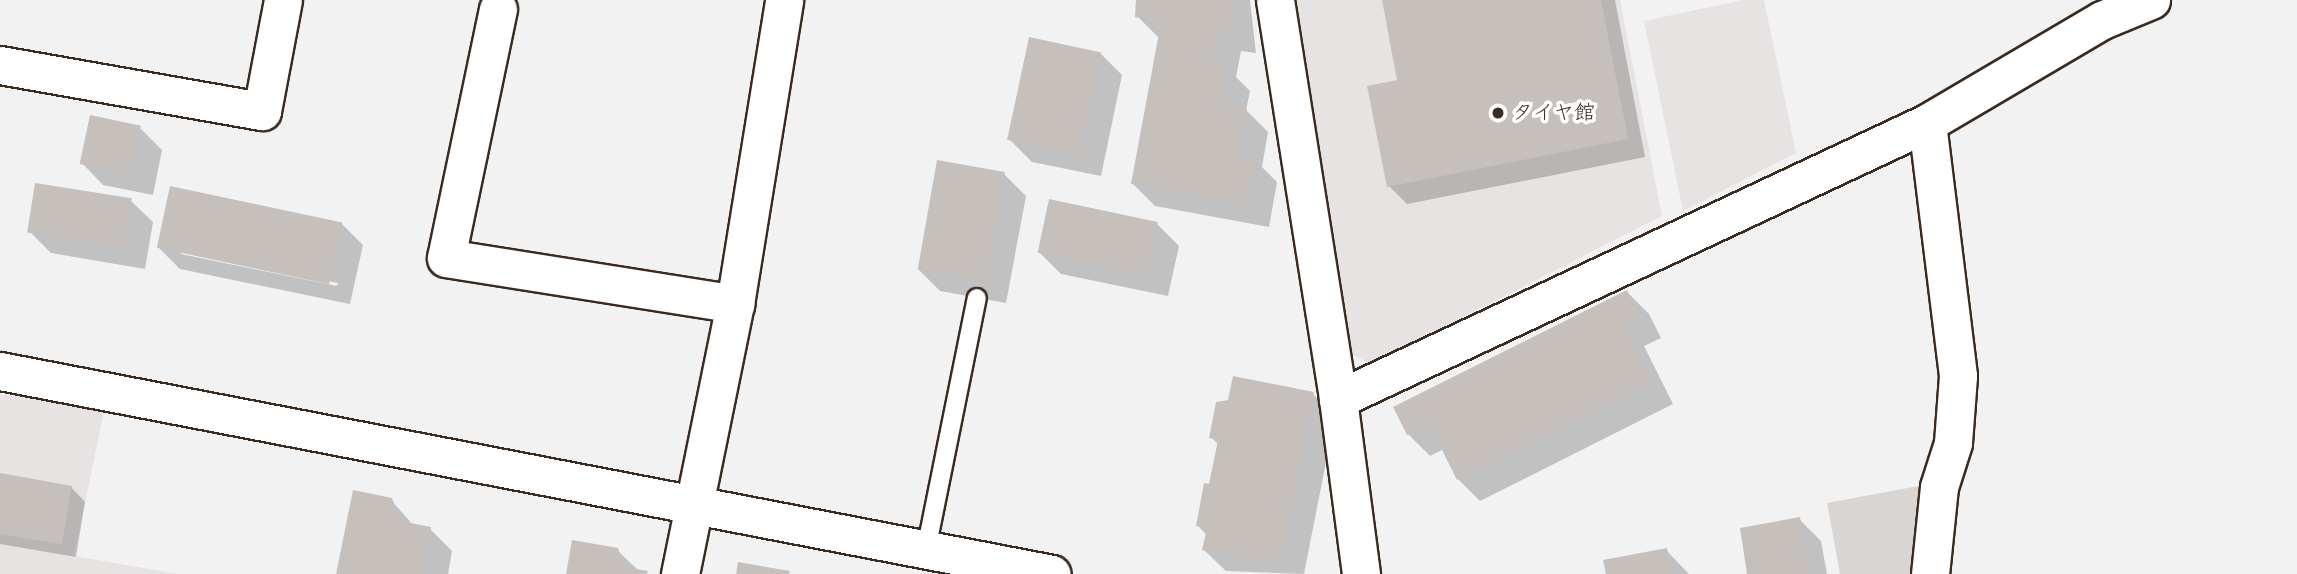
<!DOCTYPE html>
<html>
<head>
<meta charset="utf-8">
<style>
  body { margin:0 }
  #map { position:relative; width:2297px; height:574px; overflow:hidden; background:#f3f2f2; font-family:"Architects Daughter","Klee One",sans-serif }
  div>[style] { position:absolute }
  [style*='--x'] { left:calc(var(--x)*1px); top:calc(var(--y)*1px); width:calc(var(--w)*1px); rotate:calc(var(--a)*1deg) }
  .built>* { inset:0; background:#e6e3e2 }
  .green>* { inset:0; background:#d8d5d2 }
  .shadow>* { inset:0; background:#0003 }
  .building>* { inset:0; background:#c6c0bd; transform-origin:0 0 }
  .roads { filter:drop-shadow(2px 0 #3b2a1e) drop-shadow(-2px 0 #3b2a1e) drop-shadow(0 2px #3b2a1e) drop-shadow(0 -2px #3b2a1e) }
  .service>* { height:18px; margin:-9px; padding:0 9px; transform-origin:9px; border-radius:9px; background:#fff }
  .minor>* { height:37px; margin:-18.5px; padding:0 18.5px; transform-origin:18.5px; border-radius:18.5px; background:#fff }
  .dots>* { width:19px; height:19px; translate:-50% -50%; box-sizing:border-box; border:4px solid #fff; border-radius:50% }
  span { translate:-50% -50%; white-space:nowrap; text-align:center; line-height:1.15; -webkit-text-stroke:7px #fff; paint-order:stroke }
  .poi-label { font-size:21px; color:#3b2a1e }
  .left { translate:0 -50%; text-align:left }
</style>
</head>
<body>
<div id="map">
  <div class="built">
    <div style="clip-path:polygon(1287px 0,1620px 0,1662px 216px,1371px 364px,1349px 353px)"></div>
    <div style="clip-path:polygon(1743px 0,1764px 0,1796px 153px,1683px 211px,1644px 21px)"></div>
    <div style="clip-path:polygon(0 394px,104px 411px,74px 556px,178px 574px,0 574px)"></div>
  </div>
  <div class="green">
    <div style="clip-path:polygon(1924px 485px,1915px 574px,1840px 574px,1827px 503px)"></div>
  </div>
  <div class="shadow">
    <div style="clip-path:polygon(1138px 0,1250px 0,1256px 53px,1241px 51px,1236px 77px,1250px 91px,1246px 110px,1268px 132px,1262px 167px,1277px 182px,1269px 227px,1155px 206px,1133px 184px,1160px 39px,1137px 16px)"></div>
    <div style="clip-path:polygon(1384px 0,1615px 0,1645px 157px,1407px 204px,1389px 186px,1399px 82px)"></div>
    <div style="clip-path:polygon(1100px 53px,1122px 75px,1101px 176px,1032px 162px,1010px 140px)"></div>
    <div style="clip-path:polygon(140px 128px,162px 150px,153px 195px,103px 185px,82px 163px)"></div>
    <div style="clip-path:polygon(1004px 174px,1026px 196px,1006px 303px,940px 291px,918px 269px)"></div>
    <div style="clip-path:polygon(131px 201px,153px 222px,145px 269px,51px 253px,29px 231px)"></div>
    <div style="clip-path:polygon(evenodd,341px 223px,363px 245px,350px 304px,180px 269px,158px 247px,341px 223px,181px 251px,338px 283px,337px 286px,181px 254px,181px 251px)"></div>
    <div style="clip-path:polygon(1157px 224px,1179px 246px,1168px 296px,1061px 274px,1039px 252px)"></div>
    <div style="clip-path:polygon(1627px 292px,1649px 314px,1661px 338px,1644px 346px,1673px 404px,1480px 501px,1458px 479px,1444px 449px,1430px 456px,1408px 434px)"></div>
    <div style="clip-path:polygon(1313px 394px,1335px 416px,1304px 574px,1226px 571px,1204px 550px,1207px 535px,1198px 526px,1211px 486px,1219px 445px,1211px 437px)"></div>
    <div style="clip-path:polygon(0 475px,71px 487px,85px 502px,76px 557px,0 544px)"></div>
    <div style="clip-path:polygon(391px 500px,414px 526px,430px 529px,452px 551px,448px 574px,338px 574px)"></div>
    <div style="clip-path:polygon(1799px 519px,1821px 541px,1827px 574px,1749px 574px)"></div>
    <div style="clip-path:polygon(617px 550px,639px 571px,648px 574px,567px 574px)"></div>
    <div style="clip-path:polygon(1666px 550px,1689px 574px,1608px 574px)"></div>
  </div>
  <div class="building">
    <div style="clip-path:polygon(1136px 0,1231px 0,1235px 33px,1219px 30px,1213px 64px,1229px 67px,1221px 104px,1247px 109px,1239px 156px,1256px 159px,1248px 206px,1131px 184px,1161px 22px,1135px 17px)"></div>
    <div style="clip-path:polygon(1382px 0,1601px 0,1628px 139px,1387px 187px,1367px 86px,1397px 80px)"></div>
    <div style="left:1029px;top:37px;width:74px;height:105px;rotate:12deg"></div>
    <div style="left:90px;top:115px;width:52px;height:50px;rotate:12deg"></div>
    <div style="left:937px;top:160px;width:69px;height:111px;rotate:10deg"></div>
    <div style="left:35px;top:183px;width:98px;height:50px;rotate:9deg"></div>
    <div style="left:170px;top:186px;width:176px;height:63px;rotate:12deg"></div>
    <div style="left:1049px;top:199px;width:111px;height:55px;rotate:12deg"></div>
    <div style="clip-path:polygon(1627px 290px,1640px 315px,1624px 323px,1653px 382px,1457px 480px,1429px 424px,1407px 435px,1393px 407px)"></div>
    <div style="clip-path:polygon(1233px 376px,1314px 392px,1280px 565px,1202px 550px,1207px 528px,1196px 526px,1204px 483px,1209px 484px,1218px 440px,1209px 438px,1216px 402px,1228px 400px)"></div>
    <div style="clip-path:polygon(0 473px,72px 486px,62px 544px,0 534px)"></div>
    <div style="clip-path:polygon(353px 490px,392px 498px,400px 521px,431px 527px,422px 574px,336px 574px)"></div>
    <div style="clip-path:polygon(1800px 517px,1809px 574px,1747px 574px,1740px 528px)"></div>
    <div style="clip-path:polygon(572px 540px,618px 548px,624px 567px,648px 571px,647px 574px,566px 574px)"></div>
    <div style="clip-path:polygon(1667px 548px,1672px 574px,1606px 574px,1603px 560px)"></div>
    <div style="clip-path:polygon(738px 562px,790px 571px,789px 574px,736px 574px)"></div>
  </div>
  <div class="roads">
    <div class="service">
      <div style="--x:926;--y:550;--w:257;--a:-78.6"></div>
    </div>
    <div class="minor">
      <div style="--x:1275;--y:0;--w:404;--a:81"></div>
      <div style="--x:1338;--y:399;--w:177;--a:82.5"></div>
      <div style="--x:498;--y:9;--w:254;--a:101.8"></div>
      <div style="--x:446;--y:258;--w:293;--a:9"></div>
      <div style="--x:0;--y:65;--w:266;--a:10"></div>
      <div style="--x:262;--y:111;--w:113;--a:-79.3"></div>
      <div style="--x:1927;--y:123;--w:255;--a:83"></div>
      <div style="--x:1958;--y:376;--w:67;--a:94.3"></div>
      <div style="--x:1953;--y:443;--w:46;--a:107.7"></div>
      <div style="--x:1939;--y:487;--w:87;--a:95.9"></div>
      <div style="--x:0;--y:371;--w:1071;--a:10.92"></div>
      <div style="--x:1338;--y:399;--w:650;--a:-25.11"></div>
      <div style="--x:1927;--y:123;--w:203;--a:-30.5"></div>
      <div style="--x:2102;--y:20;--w:53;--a:-22.2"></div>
      <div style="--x:680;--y:574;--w:276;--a:-78.5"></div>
      <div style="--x:735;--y:304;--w:308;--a:-80.8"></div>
    </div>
  </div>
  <div class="dots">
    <div style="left:1498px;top:113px;background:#3b2a1e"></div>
  </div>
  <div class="poi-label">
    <span class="left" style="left:1512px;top:113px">タイヤ館</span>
  </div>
</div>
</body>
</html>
